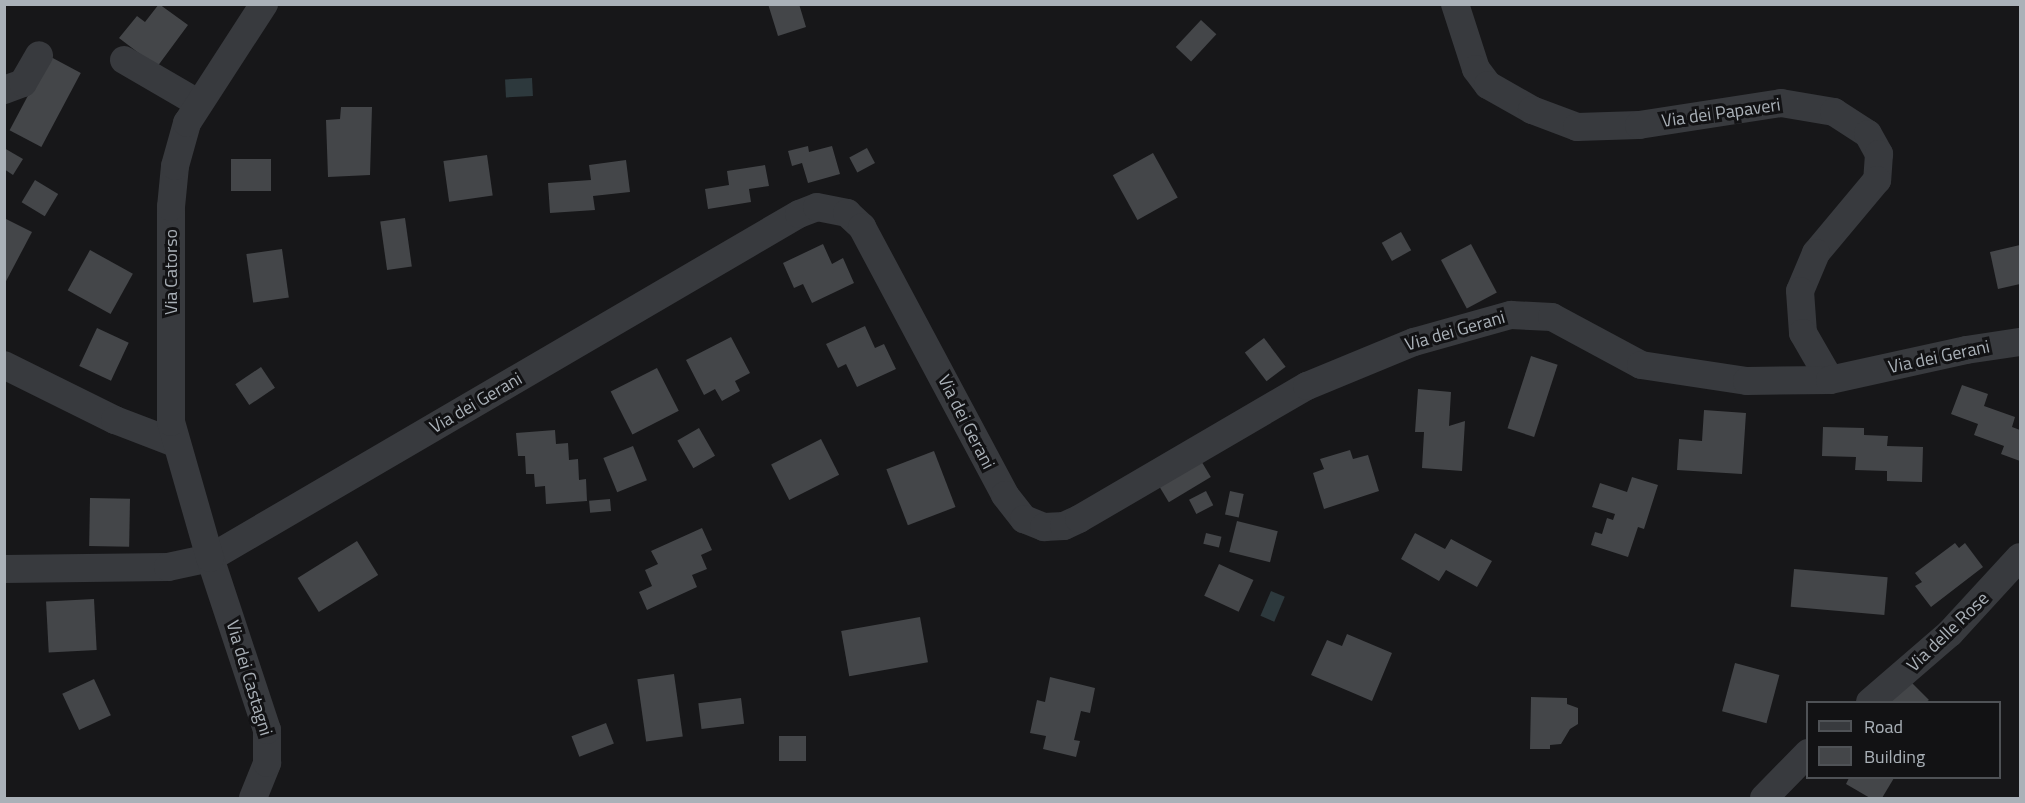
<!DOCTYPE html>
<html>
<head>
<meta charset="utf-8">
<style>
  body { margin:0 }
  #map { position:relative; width:2025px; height:803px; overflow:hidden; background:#171719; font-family:"Titillium Web",sans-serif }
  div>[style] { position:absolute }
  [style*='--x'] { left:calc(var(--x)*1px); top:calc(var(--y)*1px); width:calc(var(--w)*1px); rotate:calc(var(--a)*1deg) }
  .water>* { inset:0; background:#2d393d; transform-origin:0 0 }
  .building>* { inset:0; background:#444649; transform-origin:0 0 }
  .minor>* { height:28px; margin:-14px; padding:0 14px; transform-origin:14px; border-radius:14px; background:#383a3e }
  span { translate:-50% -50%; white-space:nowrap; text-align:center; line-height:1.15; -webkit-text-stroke:6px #121214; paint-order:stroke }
  .street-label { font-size:18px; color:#aab1b8 }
  .frame { position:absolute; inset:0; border:6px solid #aab1b8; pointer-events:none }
  .legend { position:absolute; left:1806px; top:701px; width:195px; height:78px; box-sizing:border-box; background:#121214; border:2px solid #4f5256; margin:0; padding:8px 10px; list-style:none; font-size:18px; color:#aab1b8 }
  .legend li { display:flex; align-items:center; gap:12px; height:30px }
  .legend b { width:30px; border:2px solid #4f5256 }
</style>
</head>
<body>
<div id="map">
  <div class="water">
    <div style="left:532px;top:78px;width:18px;height:27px;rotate:87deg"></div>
    <div style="left:1271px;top:591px;width:15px;height:27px;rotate:23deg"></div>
  </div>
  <div class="building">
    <div style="clip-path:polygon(159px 4px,188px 25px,157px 67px,119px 38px,137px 16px,145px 22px)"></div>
    <div style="clip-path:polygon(768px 4px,799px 4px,806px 27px,778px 36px)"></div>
    <div style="left:1201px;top:20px;width:21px;height:37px;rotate:43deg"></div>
    <div style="left:49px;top:56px;width:36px;height:84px;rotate:28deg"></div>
    <div style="clip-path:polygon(341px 107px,372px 107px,370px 175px,328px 177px,326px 120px,340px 119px)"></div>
    <div style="clip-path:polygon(808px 146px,809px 152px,832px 146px,840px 174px,808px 183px,802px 163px,792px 166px,788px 151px)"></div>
    <div style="clip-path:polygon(4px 148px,23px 159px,13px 175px,4px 169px)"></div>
    <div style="left:867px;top:148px;width:17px;height:20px;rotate:62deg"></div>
    <div style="left:1153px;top:153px;width:51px;height:46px;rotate:61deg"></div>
    <div style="left:487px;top:155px;width:41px;height:44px;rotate:82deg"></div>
    <div style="left:231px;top:159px;width:40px;height:32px"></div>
    <div style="clip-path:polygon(626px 160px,630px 192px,593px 196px,595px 210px,550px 213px,548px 183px,591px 180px,589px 165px)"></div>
    <div style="clip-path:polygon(765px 165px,769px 186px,749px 189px,751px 202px,708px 209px,705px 189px,729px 185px,727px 171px)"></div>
    <div style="left:35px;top:180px;width:27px;height:26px;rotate:31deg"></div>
    <div style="clip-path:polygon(4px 218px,32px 232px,4px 285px)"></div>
    <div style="left:405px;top:218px;width:49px;height:25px;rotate:82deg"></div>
    <div style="left:1401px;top:232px;width:21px;height:22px;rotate:61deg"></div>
    <div style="clip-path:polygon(823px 244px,832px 264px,843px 258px,854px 283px,812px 303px,803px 284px,794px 288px,783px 263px)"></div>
    <div style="left:1471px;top:244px;width:55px;height:34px;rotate:62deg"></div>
    <div style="clip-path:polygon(2020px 245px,2020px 284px,1998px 289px,1990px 252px)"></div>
    <div style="left:282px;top:249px;width:49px;height:36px;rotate:82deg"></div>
    <div style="left:90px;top:250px;width:49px;height:46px;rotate:29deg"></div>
    <div style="clip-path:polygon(865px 326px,875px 348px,884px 344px,896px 369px,857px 387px,846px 364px,838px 368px,826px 344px)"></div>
    <div style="left:97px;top:328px;width:35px;height:42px;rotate:25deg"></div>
    <div style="clip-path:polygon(731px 337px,750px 373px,735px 381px,740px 391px,722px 401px,715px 389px,704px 395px,686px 360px)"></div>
    <div style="left:1264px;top:338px;width:36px;height:24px;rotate:53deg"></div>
    <div style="left:1531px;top:356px;width:28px;height:76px;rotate:18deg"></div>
    <div style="left:261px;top:367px;width:25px;height:31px;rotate:56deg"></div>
    <div style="left:657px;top:368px;width:48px;height:52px;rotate:63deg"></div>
    <div style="clip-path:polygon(1962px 385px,1988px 394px,1984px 406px,2015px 417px,2012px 427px,2020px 430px,2020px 461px,2001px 454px,2004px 446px,1974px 435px,1978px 424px,1951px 414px)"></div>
    <div style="clip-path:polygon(1418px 389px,1451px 392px,1449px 426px,1465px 421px,1462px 471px,1422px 468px,1424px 432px,1415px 432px)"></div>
    <div style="clip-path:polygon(1704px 410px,1746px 413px,1742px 474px,1677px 470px,1679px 439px,1702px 441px)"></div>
    <div style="clip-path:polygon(1823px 427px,1864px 428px,1864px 435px,1888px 436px,1887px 446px,1923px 447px,1922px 482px,1887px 481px,1887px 471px,1855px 470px,1856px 457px,1822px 456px)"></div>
    <div style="left:699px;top:428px;width:32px;height:25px;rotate:60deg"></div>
    <div style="clip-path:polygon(555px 430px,556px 444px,568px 443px,569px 460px,578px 459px,579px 480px,586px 479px,587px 501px,546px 504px,545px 486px,535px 487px,534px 474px,526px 474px,525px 456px,518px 456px,516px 433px)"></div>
    <div style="left:821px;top:439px;width:40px;height:56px;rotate:63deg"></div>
    <div style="left:633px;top:446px;width:37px;height:32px;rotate:68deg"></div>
    <div style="clip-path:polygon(1350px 450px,1353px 459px,1368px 455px,1379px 491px,1324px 509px,1313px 473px,1324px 469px,1320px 459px)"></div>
    <div style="left:934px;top:451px;width:60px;height:51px;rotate:69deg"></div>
    <div style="left:1200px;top:459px;width:21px;height:49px;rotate:59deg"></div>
    <div style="clip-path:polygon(1632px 477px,1658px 485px,1644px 529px,1638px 527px,1628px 557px,1591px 545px,1595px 532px,1602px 534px,1607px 518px,1613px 520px,1615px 514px,1592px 507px,1600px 483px,1627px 492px)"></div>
    <div style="left:1206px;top:491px;width:16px;height:19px;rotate:63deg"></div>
    <div style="left:1230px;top:491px;width:14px;height:24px;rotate:12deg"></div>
    <div style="left:90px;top:498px;width:40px;height:48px;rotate:1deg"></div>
    <div style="left:610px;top:499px;width:12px;height:21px;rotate:85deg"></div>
    <div style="left:1237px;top:521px;width:42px;height:32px;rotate:14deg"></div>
    <div style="clip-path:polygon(702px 528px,712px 550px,701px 555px,707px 569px,692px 575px,697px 587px,647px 610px,639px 592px,652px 586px,645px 570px,658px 564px,651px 551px)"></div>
    <div style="left:1206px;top:533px;width:16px;height:11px;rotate:14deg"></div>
    <div style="clip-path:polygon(1415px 533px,1445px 549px,1451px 539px,1492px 561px,1477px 587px,1446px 570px,1439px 581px,1401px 559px)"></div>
    <div style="left:357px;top:541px;width:40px;height:70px;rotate:58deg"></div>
    <div style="clip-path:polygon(1955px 543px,1959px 548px,1965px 543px,1983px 567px,1931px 607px,1915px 586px,1922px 582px,1915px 573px)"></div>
    <div style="left:1219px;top:564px;width:38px;height:35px;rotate:25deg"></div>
    <div style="left:1794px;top:569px;width:94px;height:38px;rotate:5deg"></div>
    <div style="left:94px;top:599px;width:51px;height:48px;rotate:87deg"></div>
    <div style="left:920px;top:617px;width:46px;height:80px;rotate:80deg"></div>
    <div style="clip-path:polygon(1347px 634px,1392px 653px,1372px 701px,1311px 675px,1327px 640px,1342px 646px)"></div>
    <div style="left:1735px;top:663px;width:46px;height:50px;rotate:15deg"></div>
    <div style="left:674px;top:674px;width:63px;height:37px;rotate:82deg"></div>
    <div style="clip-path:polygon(1050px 677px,1095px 688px,1090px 713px,1081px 711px,1074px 740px,1080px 741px,1076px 757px,1043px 749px,1046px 736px,1030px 733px,1037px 700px,1045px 702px)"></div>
    <div style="clip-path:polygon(1907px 678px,1929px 700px,1926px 702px,1890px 702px)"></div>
    <div style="left:94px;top:679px;width:40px;height:35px;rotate:65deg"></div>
    <div style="clip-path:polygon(1531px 697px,1567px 698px,1567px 704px,1578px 708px,1578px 724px,1570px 729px,1561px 744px,1550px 745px,1550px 749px,1530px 749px)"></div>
    <div style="left:741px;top:698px;width:26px;height:43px;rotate:83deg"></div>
    <div style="left:606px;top:723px;width:22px;height:37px;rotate:69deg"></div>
    <div style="left:806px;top:736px;width:25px;height:27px;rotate:90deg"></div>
    <div style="clip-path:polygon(1849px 778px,1894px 778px,1882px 798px,1870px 798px,1846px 784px)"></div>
  </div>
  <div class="minor">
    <div style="--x:1455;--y:4;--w:68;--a:72.1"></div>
    <div style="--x:1476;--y:69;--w:20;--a:53"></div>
    <div style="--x:1488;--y:85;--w:51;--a:29.6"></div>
    <div style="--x:1532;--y:110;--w:48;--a:20.7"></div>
    <div style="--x:1577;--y:127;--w:62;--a:-1.8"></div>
    <div style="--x:1639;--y:125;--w:144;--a:-8.8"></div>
    <div style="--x:1781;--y:103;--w:54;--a:9.6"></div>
    <div style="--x:1834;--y:112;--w:40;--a:32.9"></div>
    <div style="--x:1868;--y:134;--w:23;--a:61"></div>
    <div style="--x:1879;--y:154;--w:26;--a:94"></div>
    <div style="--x:1877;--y:180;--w:95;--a:129.9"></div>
    <div style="--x:1816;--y:253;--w:41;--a:112.8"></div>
    <div style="--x:1800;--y:291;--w:42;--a:85.9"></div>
    <div style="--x:1803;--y:333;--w:54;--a:60.1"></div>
    <div style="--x:124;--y:60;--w:86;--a:30.2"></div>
    <div style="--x:4;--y:90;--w:20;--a:-20"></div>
    <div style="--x:23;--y:83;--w:32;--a:-60"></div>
    <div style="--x:4;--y:365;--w:124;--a:26.4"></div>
    <div style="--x:115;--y:420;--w:64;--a:21"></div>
    <div style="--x:4;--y:569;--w:164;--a:-0.7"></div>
    <div style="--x:168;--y:567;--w:43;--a:-12.1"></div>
    <div style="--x:210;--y:558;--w:682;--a:-30.29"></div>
    <div style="--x:799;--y:214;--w:19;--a:-21"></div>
    <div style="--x:817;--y:207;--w:31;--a:11"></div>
    <div style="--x:847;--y:213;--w:21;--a:43"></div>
    <div style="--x:862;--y:227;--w:304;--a:61.9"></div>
    <div style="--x:1005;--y:495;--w:31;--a:52"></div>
    <div style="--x:1024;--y:519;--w:22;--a:22"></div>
    <div style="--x:1044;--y:527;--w:20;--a:-3"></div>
    <div style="--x:1064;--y:526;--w:17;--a:-25"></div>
    <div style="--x:1079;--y:519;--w:264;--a:-30.3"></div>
    <div style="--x:1307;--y:386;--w:116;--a:-22.4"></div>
    <div style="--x:1414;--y:342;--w:101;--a:-15.6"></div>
    <div style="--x:1511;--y:315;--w:41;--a:2.8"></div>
    <div style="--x:1552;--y:317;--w:101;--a:28.3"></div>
    <div style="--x:1641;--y:365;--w:107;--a:8.6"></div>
    <div style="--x:1747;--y:381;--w:83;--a:-0.7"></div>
    <div style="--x:1830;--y:380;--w:139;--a:-12.4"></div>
    <div style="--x:1966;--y:350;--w:55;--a:-8.4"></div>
    <div style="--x:1870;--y:702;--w:106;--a:-40.8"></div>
    <div style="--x:1950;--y:633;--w:103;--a:-47.4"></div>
    <div style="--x:253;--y:798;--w:38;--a:-68"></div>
    <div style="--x:267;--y:763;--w:33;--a:-90"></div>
    <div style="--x:267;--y:730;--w:181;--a:-108.3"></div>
    <div style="--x:210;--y:558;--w:141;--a:-106"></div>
    <div style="--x:171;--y:422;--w:215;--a:-90"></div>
    <div style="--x:171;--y:207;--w:41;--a:-84.4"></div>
    <div style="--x:175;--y:166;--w:45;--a:-74.4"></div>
    <div style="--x:187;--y:123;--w:142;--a:-57.1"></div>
    <div style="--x:1764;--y:798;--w:63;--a:-45.6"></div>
  </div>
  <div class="street-label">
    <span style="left:1721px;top:113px;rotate:-8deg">Via dei Papaveri</span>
    <span style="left:171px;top:272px;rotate:-90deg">Via Catorso</span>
    <span style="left:1455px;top:331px;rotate:-16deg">Via dei Gerani</span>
    <span style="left:1939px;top:357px;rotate:-12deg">Via dei Gerani</span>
    <span style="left:476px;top:403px;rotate:-30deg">Via dei Gerani</span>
    <span style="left:966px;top:422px;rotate:63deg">Via dei Gerani</span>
    <span style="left:1948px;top:632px;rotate:-44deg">Via delle Rose</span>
    <span style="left:249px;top:678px;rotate:73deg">Via dei Castagni</span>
  </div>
  <div class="frame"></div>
  <ul class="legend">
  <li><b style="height:8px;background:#383a3e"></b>Road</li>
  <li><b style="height:16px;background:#444649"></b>Building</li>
  </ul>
</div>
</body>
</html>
